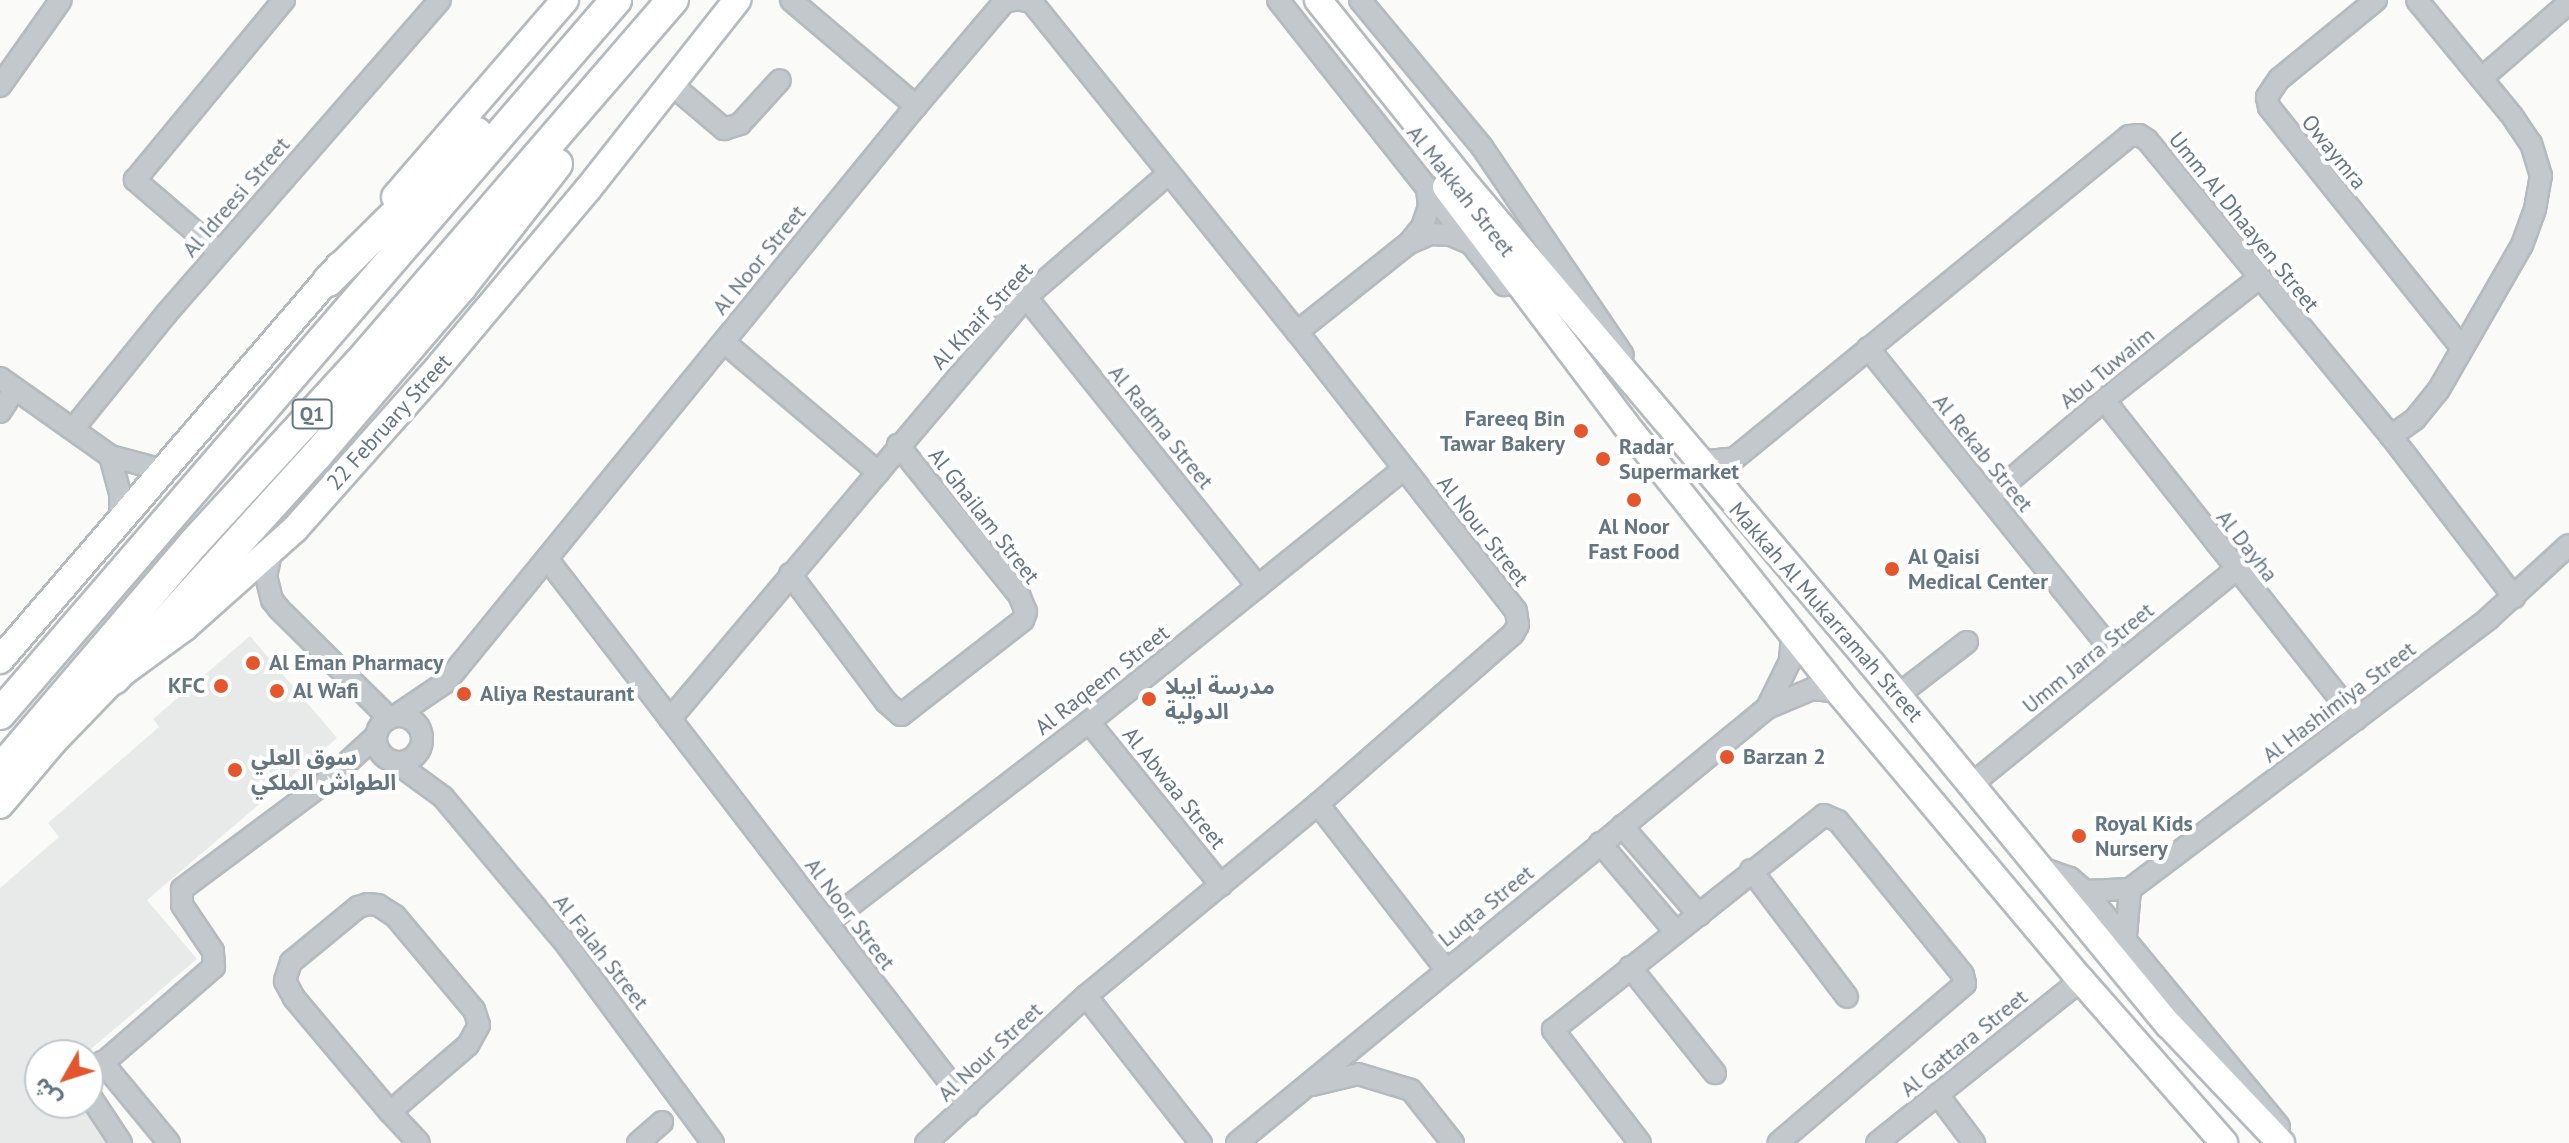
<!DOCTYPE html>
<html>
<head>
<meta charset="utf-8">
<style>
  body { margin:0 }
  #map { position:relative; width:2569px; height:1143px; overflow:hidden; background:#fafaf8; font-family:"PT Sans","Noto Sans Arabic",sans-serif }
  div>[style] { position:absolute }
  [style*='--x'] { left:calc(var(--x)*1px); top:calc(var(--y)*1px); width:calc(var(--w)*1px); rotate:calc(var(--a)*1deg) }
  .built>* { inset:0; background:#e8e9e9 }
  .roads { filter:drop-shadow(2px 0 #b5babe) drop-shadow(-2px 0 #b5babe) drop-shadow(0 2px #b5babe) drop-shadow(0 -2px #b5babe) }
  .minor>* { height:20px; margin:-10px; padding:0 10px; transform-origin:10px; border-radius:10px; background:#c3c8cc }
  .minor>.ring { margin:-10px; padding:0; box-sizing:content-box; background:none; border:20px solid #c3c8cc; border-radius:50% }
  .major>* { height:26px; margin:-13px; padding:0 13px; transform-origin:13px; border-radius:13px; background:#fff }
  .highway>* { height:30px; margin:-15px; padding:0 15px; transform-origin:15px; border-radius:15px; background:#fff }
  .dots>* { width:22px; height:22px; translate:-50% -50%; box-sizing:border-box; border:4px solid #fff; border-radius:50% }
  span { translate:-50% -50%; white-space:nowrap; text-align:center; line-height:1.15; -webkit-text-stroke:8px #fff; paint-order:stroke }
  .shield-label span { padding:2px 6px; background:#fff; border:2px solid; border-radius:6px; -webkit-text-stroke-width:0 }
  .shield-label { font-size:20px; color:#657683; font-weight:700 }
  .street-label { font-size:22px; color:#657683 }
  .poi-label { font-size:22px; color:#657683; font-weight:700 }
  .right { translate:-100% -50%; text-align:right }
  .left { translate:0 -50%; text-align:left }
  .north { position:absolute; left:24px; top:1039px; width:80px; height:80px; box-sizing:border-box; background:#fff; border:2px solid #c1c8cd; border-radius:50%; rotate:231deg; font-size:22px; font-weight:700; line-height:32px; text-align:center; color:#657683 }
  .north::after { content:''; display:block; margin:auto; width:28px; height:36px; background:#e4572e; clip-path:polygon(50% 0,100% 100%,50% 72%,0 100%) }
</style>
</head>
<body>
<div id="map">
  <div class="built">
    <div style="clip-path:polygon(250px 636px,337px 738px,147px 900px,197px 959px,84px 1055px,40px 1055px,40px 1103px,88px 1103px,88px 1083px,135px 1143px,0 1143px,0 888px,59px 837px,48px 823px,159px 727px,153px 719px)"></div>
  </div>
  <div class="roads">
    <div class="minor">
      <div style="--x:791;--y:0;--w:164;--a:40.3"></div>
      <div style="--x:1278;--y:0;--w:364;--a:51.6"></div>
      <div style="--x:1360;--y:0;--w:191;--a:50.3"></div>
      <div style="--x:1482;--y:147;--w:251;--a:55.9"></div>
      <div style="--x:2376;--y:0;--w:125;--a:140.8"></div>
      <div style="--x:2279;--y:79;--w:22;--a:124"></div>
      <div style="--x:2267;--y:97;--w:10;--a:79"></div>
      <div style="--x:2269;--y:107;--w:309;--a:51.3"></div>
      <div style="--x:2482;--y:78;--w:110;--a:-40.9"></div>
      <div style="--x:671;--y:84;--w:70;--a:40.3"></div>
      <div style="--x:724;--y:129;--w:17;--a:-17"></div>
      <div style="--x:740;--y:124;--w:59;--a:-47.7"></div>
      <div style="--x:0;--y:86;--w:105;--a:-54.7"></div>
      <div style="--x:1409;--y:243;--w:23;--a:-23"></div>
      <div style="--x:1430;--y:234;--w:21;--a:3"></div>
      <div style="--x:1451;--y:235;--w:21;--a:23"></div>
      <div style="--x:219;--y:252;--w:111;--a:-139.4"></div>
      <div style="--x:135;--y:180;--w:234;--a:-50.4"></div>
      <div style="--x:1026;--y:297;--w:371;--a:51.3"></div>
      <div style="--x:1297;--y:332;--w:143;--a:-38.5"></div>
      <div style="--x:1409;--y:243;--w:21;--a:-51"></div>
      <div style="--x:1422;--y:227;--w:21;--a:-71"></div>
      <div style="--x:1429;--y:207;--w:20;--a:-96"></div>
      <div style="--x:724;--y:342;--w:202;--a:40.2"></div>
      <div style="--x:1868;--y:348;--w:403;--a:51.1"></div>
      <div style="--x:0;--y:378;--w:135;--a:35.3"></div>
      <div style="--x:110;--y:456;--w:55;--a:14.8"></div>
      <div style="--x:2104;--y:400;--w:407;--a:51.7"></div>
      <div style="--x:0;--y:412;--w:27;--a:-57"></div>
      <div style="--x:73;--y:429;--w:149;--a:-51"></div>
      <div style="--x:167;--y:313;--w:415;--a:-48.9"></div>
      <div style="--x:2391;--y:436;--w:29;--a:-35"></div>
      <div style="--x:2415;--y:419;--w:36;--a:-51"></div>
      <div style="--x:2438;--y:391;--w:168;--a:-60.1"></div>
      <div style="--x:2522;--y:245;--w:38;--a:-70"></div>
      <div style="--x:2535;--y:209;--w:34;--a:-80"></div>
      <div style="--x:2541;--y:176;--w:34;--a:-107"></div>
      <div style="--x:2531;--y:144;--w:32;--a:-124"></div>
      <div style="--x:2513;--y:117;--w:151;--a:-129.4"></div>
      <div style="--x:110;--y:456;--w:38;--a:75"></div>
      <div style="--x:120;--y:493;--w:26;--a:90"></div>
      <div style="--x:1698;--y:462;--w:37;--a:-6"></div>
      <div style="--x:1735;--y:458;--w:509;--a:-39.26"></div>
      <div style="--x:2129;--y:136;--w:10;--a:-6"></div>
      <div style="--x:2139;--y:135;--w:9;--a:32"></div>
      <div style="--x:2147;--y:140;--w:384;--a:50.5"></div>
      <div style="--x:2391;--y:436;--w:203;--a:52.6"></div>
      <div style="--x:1989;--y:498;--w:151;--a:-40.4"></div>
      <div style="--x:2104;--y:400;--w:196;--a:-38.2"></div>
      <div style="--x:271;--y:553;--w:24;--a:102"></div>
      <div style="--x:266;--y:576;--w:25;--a:76"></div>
      <div style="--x:272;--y:600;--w:11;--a:52"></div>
      <div style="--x:279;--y:609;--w:155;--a:44.7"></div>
      <div style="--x:548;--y:560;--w:689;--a:52.43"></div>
      <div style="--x:790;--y:574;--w:160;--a:53.1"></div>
      <div style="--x:886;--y:702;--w:20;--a:41"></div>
      <div style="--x:901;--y:715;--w:155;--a:-37.9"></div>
      <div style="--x:1023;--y:620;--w:9;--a:-69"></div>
      <div style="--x:1026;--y:612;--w:18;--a:-112"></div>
      <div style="--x:1019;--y:595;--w:193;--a:-128.9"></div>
      <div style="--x:1898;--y:695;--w:87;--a:-37.5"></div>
      <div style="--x:1767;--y:708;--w:52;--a:-63.9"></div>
      <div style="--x:1790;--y:661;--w:28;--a:-86"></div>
      <div style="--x:397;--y:715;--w:59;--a:-34"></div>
      <div style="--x:446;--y:682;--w:743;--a:-50.79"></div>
      <div style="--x:916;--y:106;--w:138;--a:-49.7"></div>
      <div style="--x:1005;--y:1;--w:10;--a:-6"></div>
      <div class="ring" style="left:376px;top:716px;width:26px;height:26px"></div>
      <div style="--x:670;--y:719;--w:552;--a:-49.85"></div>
      <div style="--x:1026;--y:297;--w:189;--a:-40.9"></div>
      <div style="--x:1089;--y:722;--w:210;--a:51"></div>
      <div style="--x:395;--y:762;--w:59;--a:36.1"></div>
      <div style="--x:443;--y:797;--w:193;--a:50"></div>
      <div style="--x:567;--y:945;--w:246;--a:53.6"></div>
      <div style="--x:1972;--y:784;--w:339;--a:-39.1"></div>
      <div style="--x:1318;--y:804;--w:209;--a:52.2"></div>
      <div style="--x:1622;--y:826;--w:118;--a:49.1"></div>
      <div style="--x:1600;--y:843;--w:116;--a:49.6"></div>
      <div style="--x:2041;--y:868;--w:31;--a:19"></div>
      <div style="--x:2070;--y:878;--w:20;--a:41"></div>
      <div style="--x:2085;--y:891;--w:305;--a:50.5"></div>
      <div style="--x:1751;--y:870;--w:159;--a:52.9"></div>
      <div style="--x:2085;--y:891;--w:45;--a:-2.5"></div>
      <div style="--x:2130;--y:889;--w:450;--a:-37"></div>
      <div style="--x:2489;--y:618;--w:108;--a:-42.4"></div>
      <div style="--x:827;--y:923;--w:330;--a:-37.5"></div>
      <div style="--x:1089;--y:722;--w:404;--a:-38.8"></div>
      <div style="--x:2126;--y:936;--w:47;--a:-85.1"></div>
      <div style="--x:1630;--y:967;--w:136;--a:51.3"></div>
      <div style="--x:1086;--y:996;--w:187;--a:52"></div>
      <div style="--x:102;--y:1062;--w:105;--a:50.4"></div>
      <div style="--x:88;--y:1076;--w:167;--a:-40.9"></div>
      <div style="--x:214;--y:967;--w:16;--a:-94"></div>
      <div style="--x:213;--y:951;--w:55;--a:-124"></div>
      <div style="--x:182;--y:905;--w:16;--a:-90"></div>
      <div style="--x:182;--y:889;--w:182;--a:-36.7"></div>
      <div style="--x:328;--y:780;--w:65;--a:-42.5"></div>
      <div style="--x:1312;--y:1085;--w:47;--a:-13.4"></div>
      <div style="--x:1358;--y:1074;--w:55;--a:16.8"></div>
      <div style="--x:1411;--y:1090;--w:68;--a:51.6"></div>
      <div style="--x:88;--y:1093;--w:60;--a:56.6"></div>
      <div style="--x:1938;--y:1095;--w:60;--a:53.1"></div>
      <div style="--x:390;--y:1112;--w:103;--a:-40.7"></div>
      <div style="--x:468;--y:1045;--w:23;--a:-61"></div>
      <div style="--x:479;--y:1025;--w:16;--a:-108"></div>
      <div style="--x:474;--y:1010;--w:123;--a:-130"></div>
      <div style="--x:395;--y:916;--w:20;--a:-147"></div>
      <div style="--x:378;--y:905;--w:10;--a:-174"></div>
      <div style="--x:368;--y:904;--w:10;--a:163"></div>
      <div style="--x:358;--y:907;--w:87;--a:140.6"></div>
      <div style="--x:291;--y:962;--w:20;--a:108"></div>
      <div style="--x:285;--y:981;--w:19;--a:62"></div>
      <div style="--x:294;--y:998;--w:149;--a:49.9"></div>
      <div style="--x:390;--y:1112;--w:42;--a:46.9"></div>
      <div style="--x:638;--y:1143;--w:32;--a:-41"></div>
      <div style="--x:926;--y:1143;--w:217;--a:-42.6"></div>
      <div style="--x:1086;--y:996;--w:301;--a:-39.6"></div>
      <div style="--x:1318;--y:804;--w:259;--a:-41.1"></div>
      <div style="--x:1513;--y:634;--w:10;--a:-61"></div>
      <div style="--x:1518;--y:625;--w:14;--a:-98"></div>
      <div style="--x:1516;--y:611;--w:355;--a:-128.1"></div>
      <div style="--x:1297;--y:332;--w:423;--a:-128.8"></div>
      <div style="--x:1032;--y:2;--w:10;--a:-169"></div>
      <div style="--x:1237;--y:1143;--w:686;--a:-39.38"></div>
      <div style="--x:1767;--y:708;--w:49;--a:-22.9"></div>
      <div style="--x:1812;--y:689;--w:27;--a:6"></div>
      <div style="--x:1640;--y:1143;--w:143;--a:-127.6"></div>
      <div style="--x:1553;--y:1030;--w:346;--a:-38.4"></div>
      <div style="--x:1824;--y:815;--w:15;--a:23"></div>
      <div style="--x:1838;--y:821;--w:198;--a:50.9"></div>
      <div style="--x:1963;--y:975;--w:9;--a:77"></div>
      <div style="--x:1965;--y:984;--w:245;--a:139.6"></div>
      <div style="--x:1877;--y:1143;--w:261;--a:-38.6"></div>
    </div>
    <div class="major">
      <div style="--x:1318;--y:0;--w:238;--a:51.3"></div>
      <div style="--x:1467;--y:186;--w:627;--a:49.73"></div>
      <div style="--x:1872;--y:664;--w:467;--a:50.6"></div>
      <div style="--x:2169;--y:1025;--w:163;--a:46.5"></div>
      <div style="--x:1446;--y:187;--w:298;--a:52.9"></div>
      <div style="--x:1626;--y:425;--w:342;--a:51.4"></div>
      <div style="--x:1839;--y:692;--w:376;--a:50"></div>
      <div style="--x:2081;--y:980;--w:217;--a:48.7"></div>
      <div style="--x:395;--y:197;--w:260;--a:-49.2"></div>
      <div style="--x:0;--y:660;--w:521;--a:-49.28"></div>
      <div style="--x:0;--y:805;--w:82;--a:-49.9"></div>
      <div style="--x:53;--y:742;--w:88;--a:-45.9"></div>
      <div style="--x:114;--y:679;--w:88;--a:-36.2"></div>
      <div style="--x:185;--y:627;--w:147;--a:-41.7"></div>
      <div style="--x:295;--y:529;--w:205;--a:-48.4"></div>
      <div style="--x:431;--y:376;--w:244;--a:-50"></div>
      <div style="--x:588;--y:189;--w:241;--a:-51.7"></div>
    </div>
    <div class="highway">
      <div style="--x:328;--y:281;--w:210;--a:-44.8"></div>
      <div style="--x:114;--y:679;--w:302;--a:-47.8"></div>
      <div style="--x:317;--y:455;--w:221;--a:-49.4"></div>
      <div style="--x:461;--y:287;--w:156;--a:-52"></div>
      <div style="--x:0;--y:714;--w:943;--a:-49.21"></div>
      <div style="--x:0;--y:770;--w:299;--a:-49.5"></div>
      <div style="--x:194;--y:543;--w:246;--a:-47.5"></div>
      <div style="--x:360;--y:362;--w:479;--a:-49.2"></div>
    </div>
  </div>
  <div class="dots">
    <div style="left:1581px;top:431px;background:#e4572e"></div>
    <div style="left:1603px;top:459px;background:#e4572e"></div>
    <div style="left:1634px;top:500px;background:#e4572e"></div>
    <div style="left:1892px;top:569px;background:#e4572e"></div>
    <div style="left:253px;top:663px;background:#e4572e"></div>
    <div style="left:221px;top:686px;background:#e4572e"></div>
    <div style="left:277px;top:691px;background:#e4572e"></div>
    <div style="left:464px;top:694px;background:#e4572e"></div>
    <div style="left:1149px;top:699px;background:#e4572e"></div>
    <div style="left:1727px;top:757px;background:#e4572e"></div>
    <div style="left:235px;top:770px;background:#e4572e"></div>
    <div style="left:2079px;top:836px;background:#e4572e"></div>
  </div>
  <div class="shield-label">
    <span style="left:312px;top:414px">Q1</span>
  </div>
  <div class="street-label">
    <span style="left:2334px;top:152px;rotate:51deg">Owaymra</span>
    <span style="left:1461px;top:191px;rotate:52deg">Al Makkah Street</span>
    <span style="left:236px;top:197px;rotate:-49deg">Al Idreesi Street</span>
    <span style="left:2244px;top:222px;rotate:51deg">Umm Al Dhaayen Street</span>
    <span style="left:759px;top:260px;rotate:-51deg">Al Noor Street</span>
    <span style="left:982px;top:316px;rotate:-47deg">Al Khaif Street</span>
    <span style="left:2107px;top:368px;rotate:-39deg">Abu Tuwaim</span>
    <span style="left:389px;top:422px;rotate:-48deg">22 February Street</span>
    <span style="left:1161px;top:427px;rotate:51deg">Al Radma Street</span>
    <span style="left:1983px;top:453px;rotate:51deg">Al Rekab Street</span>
    <span style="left:984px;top:516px;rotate:52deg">Al Ghailam Street</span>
    <span style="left:1483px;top:531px;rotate:52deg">Al Nour Street</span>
    <span style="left:2247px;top:546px;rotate:52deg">Al Dayha</span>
    <span style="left:1826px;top:612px;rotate:49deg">Makkah Al Mukarramah Street</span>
    <span style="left:2088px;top:658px;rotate:-39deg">Umm Jarra Street</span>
    <span style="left:1102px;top:680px;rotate:-38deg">Al Raqeem Street</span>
    <span style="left:2339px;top:702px;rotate:-37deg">Al Hashimiya Street</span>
    <span style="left:1174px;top:788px;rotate:51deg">Al Abwaa Street</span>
    <span style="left:1486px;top:906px;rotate:-39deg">Luqta Street</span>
    <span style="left:850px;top:914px;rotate:53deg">Al Noor Street</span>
    <span style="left:601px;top:952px;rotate:52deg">Al Falah Street</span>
    <span style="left:1964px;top:1043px;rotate:-39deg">Al Gattara Street</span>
    <span style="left:990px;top:1052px;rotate:-43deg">Al Nour Street</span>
  </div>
  <div class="poi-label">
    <span class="right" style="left:1565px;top:431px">Fareeq Bin<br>Tawar Bakery</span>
    <span class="left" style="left:1619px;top:459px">Radar<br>Supermarket</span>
    <span style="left:1634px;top:539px">Al Noor<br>Fast Food</span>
    <span class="left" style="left:1908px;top:569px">Al Qaisi<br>Medical Center</span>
    <span class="left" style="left:269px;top:663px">Al Eman Pharmacy</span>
    <span class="right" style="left:205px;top:686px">KFC</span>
    <span class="left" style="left:1165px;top:699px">مدرسة ايبلا<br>الدولية</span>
    <span class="left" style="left:293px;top:691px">Al Wafi</span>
    <span class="left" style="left:480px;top:694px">Aliya Restaurant</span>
    <span class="left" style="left:251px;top:770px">سوق العلي<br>الطواش الملكي</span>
    <span class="left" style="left:1743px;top:757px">Barzan 2</span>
    <span class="left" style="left:2095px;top:836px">Royal Kids<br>Nursery</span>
  </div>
  <div class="north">ش</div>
</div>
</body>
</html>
